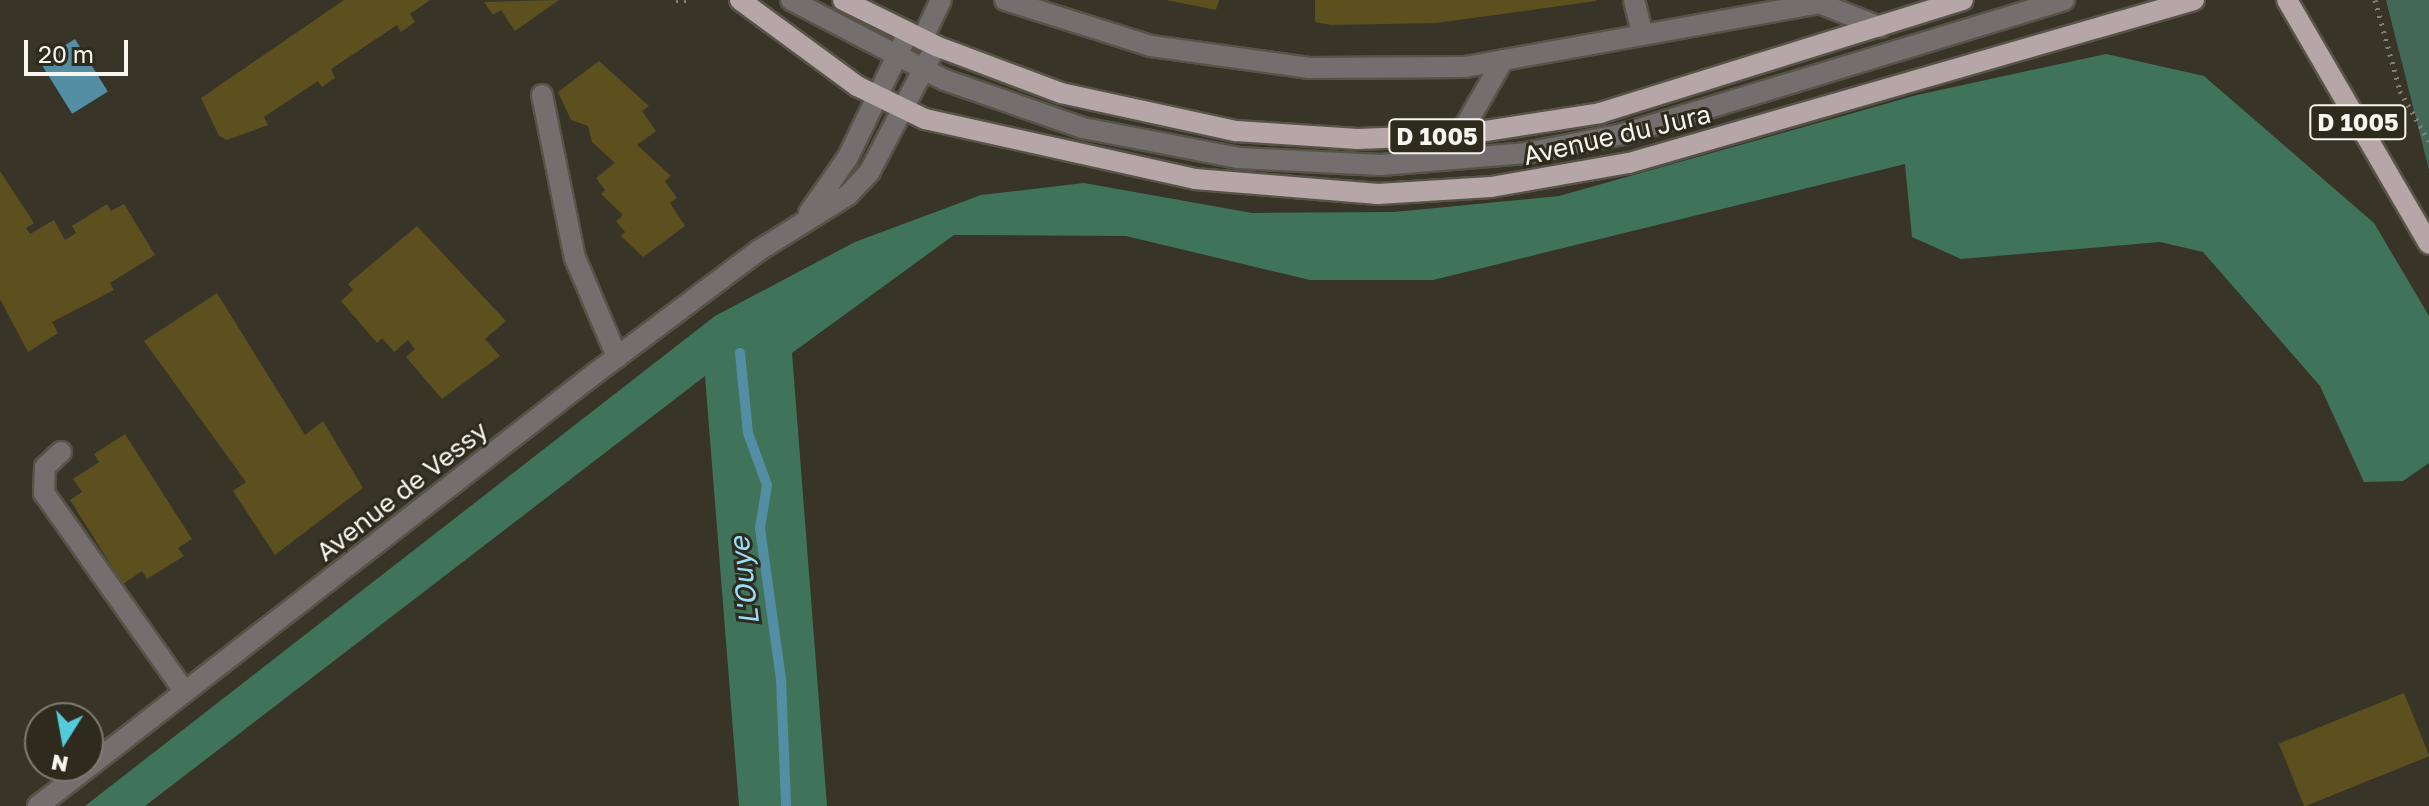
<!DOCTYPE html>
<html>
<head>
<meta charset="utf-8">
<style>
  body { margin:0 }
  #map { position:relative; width:2429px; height:806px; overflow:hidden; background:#383428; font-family:"Golos Text",sans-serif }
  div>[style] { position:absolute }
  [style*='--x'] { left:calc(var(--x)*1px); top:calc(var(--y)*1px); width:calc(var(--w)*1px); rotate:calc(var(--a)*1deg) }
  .green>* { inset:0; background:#446857 }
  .forest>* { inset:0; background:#3f745b }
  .water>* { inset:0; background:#548ea4; transform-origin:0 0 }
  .stream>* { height:10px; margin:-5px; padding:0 5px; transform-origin:5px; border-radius:5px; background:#548ea4 }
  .building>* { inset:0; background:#5c501f; transform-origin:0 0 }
  .path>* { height:5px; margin-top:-2.5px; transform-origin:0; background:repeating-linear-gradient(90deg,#827f75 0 2px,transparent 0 8px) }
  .roads { filter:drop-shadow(2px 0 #575348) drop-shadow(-2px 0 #575348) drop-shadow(0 2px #575348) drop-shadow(0 -2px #575348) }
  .minor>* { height:20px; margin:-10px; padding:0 10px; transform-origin:10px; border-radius:10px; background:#756e6e }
  .major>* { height:20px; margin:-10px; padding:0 10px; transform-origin:10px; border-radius:10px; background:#b6a6a7 }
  span { translate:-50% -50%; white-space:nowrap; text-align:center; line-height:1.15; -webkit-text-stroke:6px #2e2a1e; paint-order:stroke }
  .shield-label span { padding:2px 6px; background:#2e2a1e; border:2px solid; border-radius:6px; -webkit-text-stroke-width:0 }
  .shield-label { font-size:24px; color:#f7f5ed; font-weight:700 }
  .street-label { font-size:26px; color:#f7f5ed }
  .water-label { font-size:28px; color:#99dffa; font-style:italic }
  .north { position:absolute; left:24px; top:702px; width:80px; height:80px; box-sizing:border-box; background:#2e2a1e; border:2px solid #7e7b71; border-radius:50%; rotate:191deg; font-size:22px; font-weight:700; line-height:32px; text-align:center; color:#f7f5ed }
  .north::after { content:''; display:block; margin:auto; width:28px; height:36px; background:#53cbdb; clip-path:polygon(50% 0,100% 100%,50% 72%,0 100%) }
  .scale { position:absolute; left:24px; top:40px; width:104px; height:36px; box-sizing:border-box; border:4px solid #f7f5ed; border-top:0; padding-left:10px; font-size:24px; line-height:28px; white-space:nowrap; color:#f7f5ed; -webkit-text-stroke:6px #2e2a1e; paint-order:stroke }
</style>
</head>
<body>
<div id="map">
  <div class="green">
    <div style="clip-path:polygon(2386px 0,2429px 0,2429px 170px)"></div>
  </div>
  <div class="forest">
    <div style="clip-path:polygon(2106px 54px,2204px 76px,2374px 223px,2429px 316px,2429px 463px,2403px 481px,2364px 482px,2320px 386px,2203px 252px,2160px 242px,1961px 259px,1912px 237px,1905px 164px,1433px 280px,1310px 280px,1126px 236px,954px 235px,792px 353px,827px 806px,739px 806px,705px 376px,145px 806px,85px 806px,715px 316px,855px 242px,981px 195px,1084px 183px,1252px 213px,1394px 212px,1559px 196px,1917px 95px)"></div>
  </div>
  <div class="water">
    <div style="left:75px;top:39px;width:62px;height:42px;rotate:58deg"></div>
  </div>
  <div class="stream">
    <div style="--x:740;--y:353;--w:80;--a:84.3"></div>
    <div style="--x:748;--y:433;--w:55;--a:69.9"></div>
    <div style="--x:767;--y:485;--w:44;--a:99.2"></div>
    <div style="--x:760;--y:528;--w:152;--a:82.1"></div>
    <div style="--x:781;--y:679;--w:127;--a:87.7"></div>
  </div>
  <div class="building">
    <div style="clip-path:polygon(344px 0,430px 0,410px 14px,415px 22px,401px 32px,397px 25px,331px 69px,335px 78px,322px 87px,318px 81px,264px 117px,268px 125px,227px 140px,219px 136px,201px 98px)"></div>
    <div style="clip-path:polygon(559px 0,515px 31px,501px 10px,493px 15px,484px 2px)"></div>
    <div style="clip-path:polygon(1166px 0,1219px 0,1216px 10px)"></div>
    <div style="clip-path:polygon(1315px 0,1596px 0,1596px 1px,1436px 23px,1331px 25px,1315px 22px)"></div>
    <div style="clip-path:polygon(599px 61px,649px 106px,642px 111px,656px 131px,637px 145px,671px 176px,665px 181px,677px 198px,670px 203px,685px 226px,643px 257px,621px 236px,625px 232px,616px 221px,623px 215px,601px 194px,605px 190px,596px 178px,615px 163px,592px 142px,588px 126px,571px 120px,558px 92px)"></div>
    <div style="clip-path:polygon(0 171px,34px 223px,26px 228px,30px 234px,54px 220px,65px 240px,76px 233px,72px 226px,107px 204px,111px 211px,124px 204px,155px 255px,110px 283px,114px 290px,52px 322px,58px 333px,28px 352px,0 299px)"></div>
    <div style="clip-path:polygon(417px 226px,506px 321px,485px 339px,500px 356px,442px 399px,406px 357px,415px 349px,408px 340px,394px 352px,382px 338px,377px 343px,341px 301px,353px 290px,348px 284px)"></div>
    <div style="clip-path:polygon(217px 293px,305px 435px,323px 421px,363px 488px,275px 555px,233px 491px,246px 482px,144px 341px)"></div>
    <div style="clip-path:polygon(125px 434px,192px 539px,178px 548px,184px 556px,147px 579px,142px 571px,123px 584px,70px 500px,82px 492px,73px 479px,99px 462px,94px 454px)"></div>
    <div style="left:2404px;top:693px;width:68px;height:135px;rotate:68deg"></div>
  </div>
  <div class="path">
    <div style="--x:676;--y:0;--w:14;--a:0"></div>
    <div style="--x:2375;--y:0;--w:94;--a:74.6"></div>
    <div style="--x:2400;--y:91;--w:58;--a:59.9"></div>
  </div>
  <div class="roads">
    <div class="minor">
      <div style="--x:791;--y:0;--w:174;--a:27.5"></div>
      <div style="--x:945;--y:80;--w:146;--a:19.2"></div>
      <div style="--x:1083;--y:128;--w:159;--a:10.9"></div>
      <div style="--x:1239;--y:158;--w:142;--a:2.8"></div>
      <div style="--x:1381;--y:165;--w:145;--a:-4.7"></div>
      <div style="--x:1526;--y:153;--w:99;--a:-11.1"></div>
      <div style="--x:1623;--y:134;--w:461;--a:-16.9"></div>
      <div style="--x:1005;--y:0;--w:153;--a:17.5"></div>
      <div style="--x:1151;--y:46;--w:160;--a:7.9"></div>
      <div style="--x:1309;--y:68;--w:156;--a:-0.4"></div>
      <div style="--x:1465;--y:67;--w:360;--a:-10.2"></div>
      <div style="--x:1819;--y:3;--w:66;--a:21.5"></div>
      <div style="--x:1634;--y:0;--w:36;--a:76"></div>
      <div style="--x:922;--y:40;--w:44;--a:-64.6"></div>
      <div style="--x:542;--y:95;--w:166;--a:78.6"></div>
      <div style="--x:575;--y:258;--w:108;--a:67"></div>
      <div style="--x:1460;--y:135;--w:86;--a:-60.2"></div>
      <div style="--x:809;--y:213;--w:68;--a:-55.1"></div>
      <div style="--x:848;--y:157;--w:138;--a:-64.2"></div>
      <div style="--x:61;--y:452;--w:22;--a:137"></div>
      <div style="--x:45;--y:467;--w:26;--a:92"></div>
      <div style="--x:44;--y:493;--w:239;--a:54.7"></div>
      <div style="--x:38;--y:806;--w:708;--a:-37.83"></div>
      <div style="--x:597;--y:372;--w:201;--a:-36.9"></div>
      <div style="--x:758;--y:251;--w:106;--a:-31.9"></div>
      <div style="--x:848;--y:195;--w:33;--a:-47"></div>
      <div style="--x:870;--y:171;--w:141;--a:-62.2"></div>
    </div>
    <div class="major">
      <div style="--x:740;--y:0;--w:145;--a:36.3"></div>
      <div style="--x:857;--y:86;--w:76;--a:25.9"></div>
      <div style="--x:925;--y:119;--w:277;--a:12.5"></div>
      <div style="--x:1195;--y:179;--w:184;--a:4.7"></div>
      <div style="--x:1378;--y:194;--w:113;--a:-3.5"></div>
      <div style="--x:1491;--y:187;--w:140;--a:-9.9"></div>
      <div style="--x:1629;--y:163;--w:588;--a:-16.09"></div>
      <div style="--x:843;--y:0;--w:104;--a:26.3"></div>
      <div style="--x:936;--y:46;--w:134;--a:20.6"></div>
      <div style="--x:1061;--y:93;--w:179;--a:12.3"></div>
      <div style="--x:1236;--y:131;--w:122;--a:3.8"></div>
      <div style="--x:1358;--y:139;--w:102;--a:-2.2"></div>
      <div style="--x:1460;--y:135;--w:142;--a:-8.9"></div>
      <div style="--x:1600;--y:113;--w:380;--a:-17.3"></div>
      <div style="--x:2287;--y:0;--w:282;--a:59.8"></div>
    </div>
  </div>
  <div class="shield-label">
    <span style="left:2358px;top:122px">D 1005</span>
    <span style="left:1437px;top:136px">D 1005</span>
  </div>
  <div class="street-label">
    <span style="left:1617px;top:135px;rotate:-13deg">Avenue du Jura</span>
    <span style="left:402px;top:491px;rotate:-38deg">Avenue de Vessy</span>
  </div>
  <div class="water-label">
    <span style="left:744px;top:581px;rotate:-97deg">L'Ouye</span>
  </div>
  <div class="north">N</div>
  <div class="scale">20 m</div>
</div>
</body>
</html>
